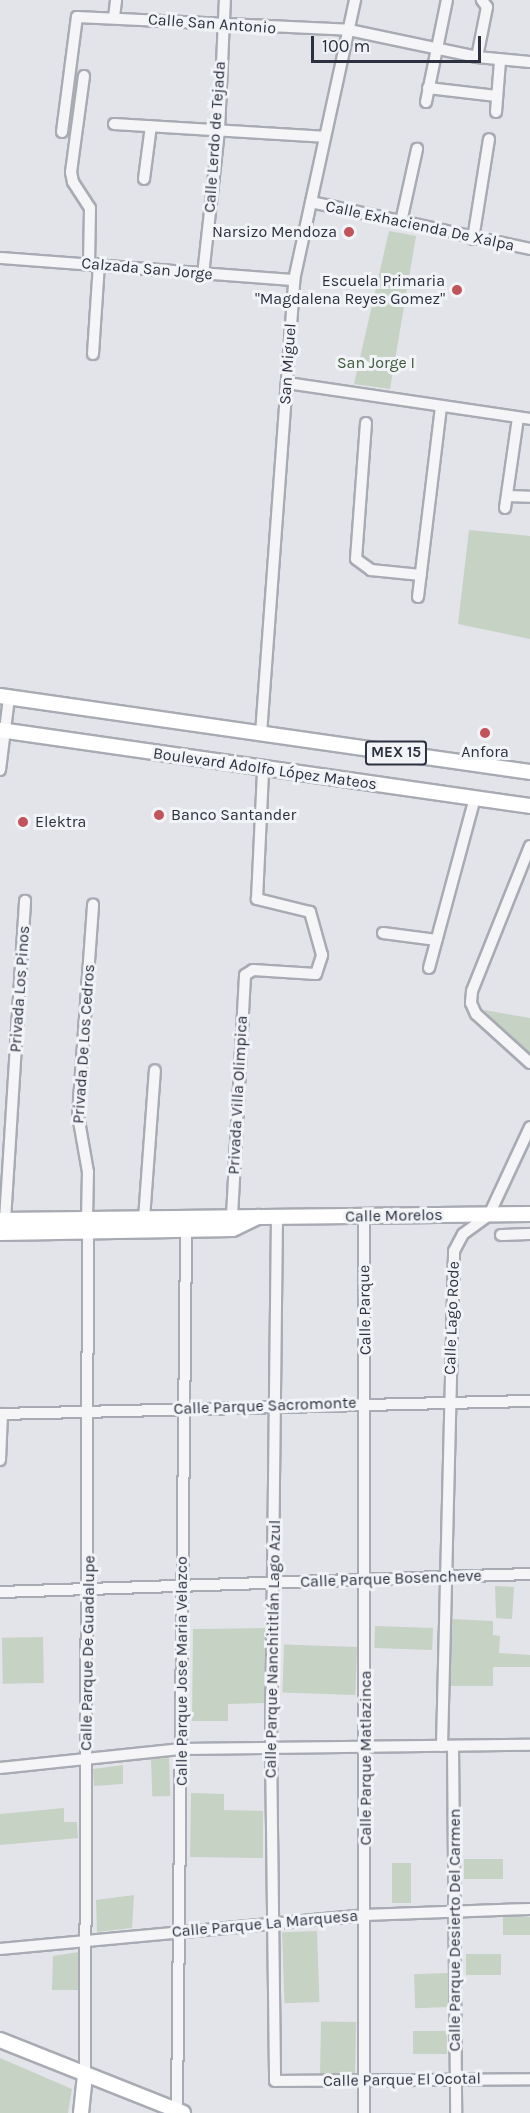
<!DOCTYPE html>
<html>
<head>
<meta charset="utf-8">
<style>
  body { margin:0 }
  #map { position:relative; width:530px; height:2113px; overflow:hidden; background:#e2e4e9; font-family:Karla,sans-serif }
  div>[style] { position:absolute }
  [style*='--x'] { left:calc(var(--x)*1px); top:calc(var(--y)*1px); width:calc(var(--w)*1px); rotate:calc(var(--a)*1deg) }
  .green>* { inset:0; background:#c6d2c4; transform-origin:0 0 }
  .roads { filter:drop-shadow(2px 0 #a8abb3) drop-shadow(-2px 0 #a8abb3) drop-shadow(0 2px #a8abb3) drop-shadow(0 -2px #a8abb3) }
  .minor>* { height:10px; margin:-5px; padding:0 5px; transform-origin:5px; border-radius:5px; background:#f5f5f8 }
  .major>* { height:14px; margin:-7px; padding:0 7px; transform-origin:7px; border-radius:7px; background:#fff }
  .dots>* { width:16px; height:16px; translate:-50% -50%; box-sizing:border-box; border:3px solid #f2f3f7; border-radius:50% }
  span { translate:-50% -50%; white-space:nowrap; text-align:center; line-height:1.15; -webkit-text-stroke:6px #f2f3f7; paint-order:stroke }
  .shield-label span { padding:2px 4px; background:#f2f3f7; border:2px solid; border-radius:4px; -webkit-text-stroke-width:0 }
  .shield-label { font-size:15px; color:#2c313f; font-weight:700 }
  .street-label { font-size:16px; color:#2c313f }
  .poi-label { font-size:16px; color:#2c313f }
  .right { translate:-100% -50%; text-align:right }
  .left { translate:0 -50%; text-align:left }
  .park-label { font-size:16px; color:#3d5a3b }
  .scale { position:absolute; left:311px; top:36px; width:170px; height:27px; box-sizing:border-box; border:3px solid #2c313f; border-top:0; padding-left:8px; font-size:18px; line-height:21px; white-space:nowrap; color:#2c313f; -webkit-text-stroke:4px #f2f3f7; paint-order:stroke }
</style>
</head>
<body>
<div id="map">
  <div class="green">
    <div style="clip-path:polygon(389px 231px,416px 236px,390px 389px,354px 384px)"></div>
    <div style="clip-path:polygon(469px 530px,530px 536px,530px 639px,458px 624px)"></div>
    <div style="clip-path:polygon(484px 1010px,530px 1018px,530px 1054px,509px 1036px)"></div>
    <div style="clip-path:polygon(495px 1586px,514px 1587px,512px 1619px,496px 1618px)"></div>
    <div style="clip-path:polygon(452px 1619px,493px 1621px,493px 1635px,500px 1636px,499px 1653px,530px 1655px,530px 1667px,493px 1667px,493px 1686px,450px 1686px)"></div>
    <div style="left:375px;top:1626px;width:58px;height:22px;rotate:2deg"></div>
    <div style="clip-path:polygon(266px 1628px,265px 1703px,228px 1704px,228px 1721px,192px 1721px,193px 1629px)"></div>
    <div style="left:43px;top:1637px;width:46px;height:41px;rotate:89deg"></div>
    <div style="left:357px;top:1647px;width:48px;height:73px;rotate:92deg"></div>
    <div style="left:169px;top:1758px;width:38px;height:18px;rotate:88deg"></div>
    <div style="clip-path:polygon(123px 1765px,123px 1784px,94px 1786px,93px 1769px)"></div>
    <div style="clip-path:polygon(191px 1793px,224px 1794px,224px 1810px,263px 1811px,263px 1858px,190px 1857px)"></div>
    <div style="clip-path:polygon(64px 1808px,64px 1822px,77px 1822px,78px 1838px,0 1845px,0 1814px)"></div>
    <div style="left:464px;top:1859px;width:39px;height:20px"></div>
    <div style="left:392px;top:1863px;width:19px;height:40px"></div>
    <div style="clip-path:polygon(134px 1895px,132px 1928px,97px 1932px,96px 1900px)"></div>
    <div style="left:530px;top:1917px;width:18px;height:27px;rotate:90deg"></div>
    <div style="left:317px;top:1931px;width:71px;height:35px;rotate:88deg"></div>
    <div style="clip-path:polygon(79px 1952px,78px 1990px,52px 1990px,53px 1956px)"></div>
    <div style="left:466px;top:1954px;width:35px;height:21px"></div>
    <div style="left:448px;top:1973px;width:34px;height:34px;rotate:88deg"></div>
    <div style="left:356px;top:2022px;width:54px;height:35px;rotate:91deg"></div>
    <div style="left:413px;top:2031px;width:34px;height:23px"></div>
    <div style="clip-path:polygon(0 2058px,72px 2089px,68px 2113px,0 2113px)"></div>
  </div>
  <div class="roads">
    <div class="minor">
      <div style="--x:114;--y:17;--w:17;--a:-83"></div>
      <div style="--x:477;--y:57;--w:51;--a:-78.7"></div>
      <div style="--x:487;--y:7;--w:9;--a:-126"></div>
      <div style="--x:84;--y:76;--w:97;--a:97.7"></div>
      <div style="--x:71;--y:172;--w:10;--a:79"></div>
      <div style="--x:73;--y:182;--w:31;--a:57"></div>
      <div style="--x:90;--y:208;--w:56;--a:91"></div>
      <div style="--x:428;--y:88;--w:69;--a:6.6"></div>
      <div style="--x:426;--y:102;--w:104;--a:-78.4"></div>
      <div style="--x:496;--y:112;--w:51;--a:-85.5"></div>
      <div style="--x:114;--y:124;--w:210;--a:3.5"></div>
      <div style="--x:62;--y:132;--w:116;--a:-82.6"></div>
      <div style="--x:77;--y:17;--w:272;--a:2.7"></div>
      <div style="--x:349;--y:30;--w:131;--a:11.9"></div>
      <div style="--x:477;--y:57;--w:53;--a:5.4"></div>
      <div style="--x:144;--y:179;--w:53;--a:-82.5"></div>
      <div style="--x:311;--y:202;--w:224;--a:12.1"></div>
      <div style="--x:401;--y:222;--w:75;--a:-77.6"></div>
      <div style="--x:473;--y:239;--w:101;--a:-80.9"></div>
      <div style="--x:0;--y:258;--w:295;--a:4.3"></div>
      <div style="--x:203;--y:275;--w:146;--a:-83.7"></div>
      <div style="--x:219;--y:130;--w:130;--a:-87.4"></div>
      <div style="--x:93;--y:354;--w:90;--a:-86.2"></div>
      <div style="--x:287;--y:383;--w:246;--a:8.4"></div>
      <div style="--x:366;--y:423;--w:136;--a:94.2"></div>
      <div style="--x:356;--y:559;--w:19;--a:36"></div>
      <div style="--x:371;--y:570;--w:50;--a:5.7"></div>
      <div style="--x:507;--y:496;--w:23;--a:2"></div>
      <div style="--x:505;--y:508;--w:91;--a:-81.8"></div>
      <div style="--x:418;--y:597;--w:192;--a:-83.1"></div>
      <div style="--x:261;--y:734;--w:455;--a:-85.8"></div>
      <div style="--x:294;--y:280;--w:287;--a:-77.7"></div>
      <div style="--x:0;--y:770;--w:73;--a:-82.9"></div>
      <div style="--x:530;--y:846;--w:156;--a:111.8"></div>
      <div style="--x:472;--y:991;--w:12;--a:95"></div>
      <div style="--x:471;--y:1003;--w:12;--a:66"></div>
      <div style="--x:476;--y:1014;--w:73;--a:42.2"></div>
      <div style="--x:383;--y:933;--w:54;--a:7.4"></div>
      <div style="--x:429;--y:968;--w:176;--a:-74.9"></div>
      <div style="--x:232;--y:1216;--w:241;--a:-86.9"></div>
      <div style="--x:245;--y:975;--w:9;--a:-32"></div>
      <div style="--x:253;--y:970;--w:63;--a:3.6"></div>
      <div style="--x:316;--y:974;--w:20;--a:-72"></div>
      <div style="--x:322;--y:955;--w:45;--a:-105.6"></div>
      <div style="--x:310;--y:912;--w:55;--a:-166.2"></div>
      <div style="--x:257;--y:899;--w:129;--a:-87.3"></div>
      <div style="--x:277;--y:1217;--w:529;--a:90.65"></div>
      <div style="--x:271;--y:1746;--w:335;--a:89.3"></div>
      <div style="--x:275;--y:2081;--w:255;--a:-0.4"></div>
      <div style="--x:364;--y:1217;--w:896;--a:90"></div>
      <div style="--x:87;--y:1219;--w:47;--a:-88.8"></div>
      <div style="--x:88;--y:1172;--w:58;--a:-100"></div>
      <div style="--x:78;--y:1115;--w:211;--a:-85.9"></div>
      <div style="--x:144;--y:1219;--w:149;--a:-85.8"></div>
      <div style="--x:5;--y:1220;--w:320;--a:-86.4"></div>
      <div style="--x:501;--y:1235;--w:29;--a:-2"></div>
      <div style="--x:0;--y:1414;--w:530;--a:-1.41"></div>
      <div style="--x:0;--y:1460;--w:46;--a:-87.5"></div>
      <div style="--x:0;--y:1592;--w:530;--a:-1.95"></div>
      <div style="--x:442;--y:1746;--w:495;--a:-88.6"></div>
      <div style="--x:454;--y:1251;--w:19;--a:-62"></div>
      <div style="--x:463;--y:1234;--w:32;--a:-36"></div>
      <div style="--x:489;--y:1215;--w:97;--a:-65"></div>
      <div style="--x:453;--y:1746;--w:367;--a:89.5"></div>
      <div style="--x:0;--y:1768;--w:183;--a:-6"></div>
      <div style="--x:182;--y:1749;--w:348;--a:-0.7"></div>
      <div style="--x:0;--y:1949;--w:366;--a:-5.3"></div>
      <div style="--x:364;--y:1915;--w:166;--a:-2.1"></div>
      <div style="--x:85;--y:2074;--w:842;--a:-89.8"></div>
      <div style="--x:177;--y:2110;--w:878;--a:-89.41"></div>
    </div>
    <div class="major">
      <div style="--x:0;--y:696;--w:535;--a:8.16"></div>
      <div style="--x:0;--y:730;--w:535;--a:8.16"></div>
      <div style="--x:0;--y:1220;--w:530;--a:-0.65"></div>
      <div style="--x:0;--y:1233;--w:233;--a:-1"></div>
      <div style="--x:233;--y:1229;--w:28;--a:-26"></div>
      <div style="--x:0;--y:2040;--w:197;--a:21.7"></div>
      <div style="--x:81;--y:2113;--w:39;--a:-84"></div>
    </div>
  </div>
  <div class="dots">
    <div style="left:349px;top:232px;background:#c1545a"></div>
    <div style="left:457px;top:290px;background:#c1545a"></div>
    <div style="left:485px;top:733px;background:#c1545a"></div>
    <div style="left:159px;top:815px;background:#c1545a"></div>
    <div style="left:23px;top:822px;background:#c1545a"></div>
  </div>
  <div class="shield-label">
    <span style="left:396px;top:753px">MEX 15</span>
  </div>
  <div class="street-label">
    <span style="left:212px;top:24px;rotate:4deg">Calle San Antonio</span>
    <span style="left:215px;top:137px;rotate:-86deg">Calle Lerdo de Tejada</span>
    <span style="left:420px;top:226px;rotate:12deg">Calle Exhacienda De Xalpa</span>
    <span style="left:147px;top:269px;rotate:5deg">Calzada San Jorge</span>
    <span style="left:288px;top:364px;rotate:-86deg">San Miguel</span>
    <span style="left:265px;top:769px;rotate:8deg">Boulevard Adolfo López Mateos</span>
    <span style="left:20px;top:989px;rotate:-86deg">Privada Los Pinos</span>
    <span style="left:84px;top:1044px;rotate:-86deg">Privada De Los Cedros</span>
    <span style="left:238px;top:1095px;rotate:-87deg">Privada Villa Olimpica</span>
    <span style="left:394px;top:1216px;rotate:-1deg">Calle Morelos</span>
    <span style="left:365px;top:1310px;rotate:-91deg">Calle Parque</span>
    <span style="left:452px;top:1318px;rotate:-88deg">Calle Lago Rode</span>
    <span style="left:265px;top:1406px;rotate:-2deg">Calle Parque Sacromonte</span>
    <span style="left:391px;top:1579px;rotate:-2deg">Calle Parque Bosencheve</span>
    <span style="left:273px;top:1649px;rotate:-89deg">Calle Parque Nanchititlán Lago Azul</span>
    <span style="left:88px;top:1653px;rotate:-89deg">Calle Parque De Guadalupe</span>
    <span style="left:182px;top:1671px;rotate:-90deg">Calle Parque Jose Maria Velazco</span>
    <span style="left:366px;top:1758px;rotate:-90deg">Calle Parque Matlazinca</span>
    <span style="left:265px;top:1924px;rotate:-5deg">Calle Parque La Marquesa</span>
    <span style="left:455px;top:1930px;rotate:-90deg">Calle Parque Desierto Del Carmen</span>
    <span style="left:402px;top:2080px;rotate:-1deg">Calle Parque El Ocotal</span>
  </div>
  <div class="poi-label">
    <span class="right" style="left:337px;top:232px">Narsizo Mendoza</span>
    <span class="right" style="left:445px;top:290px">Escuela Primaria<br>"Magdalena Reyes Gomez"</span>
    <span style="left:485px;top:752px">Anfora</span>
    <span class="left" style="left:171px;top:815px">Banco Santander</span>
    <span class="left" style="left:35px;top:822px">Elektra</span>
  </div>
  <div class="park-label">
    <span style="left:376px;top:363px">San Jorge I</span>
  </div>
  <div class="scale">100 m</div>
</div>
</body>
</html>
